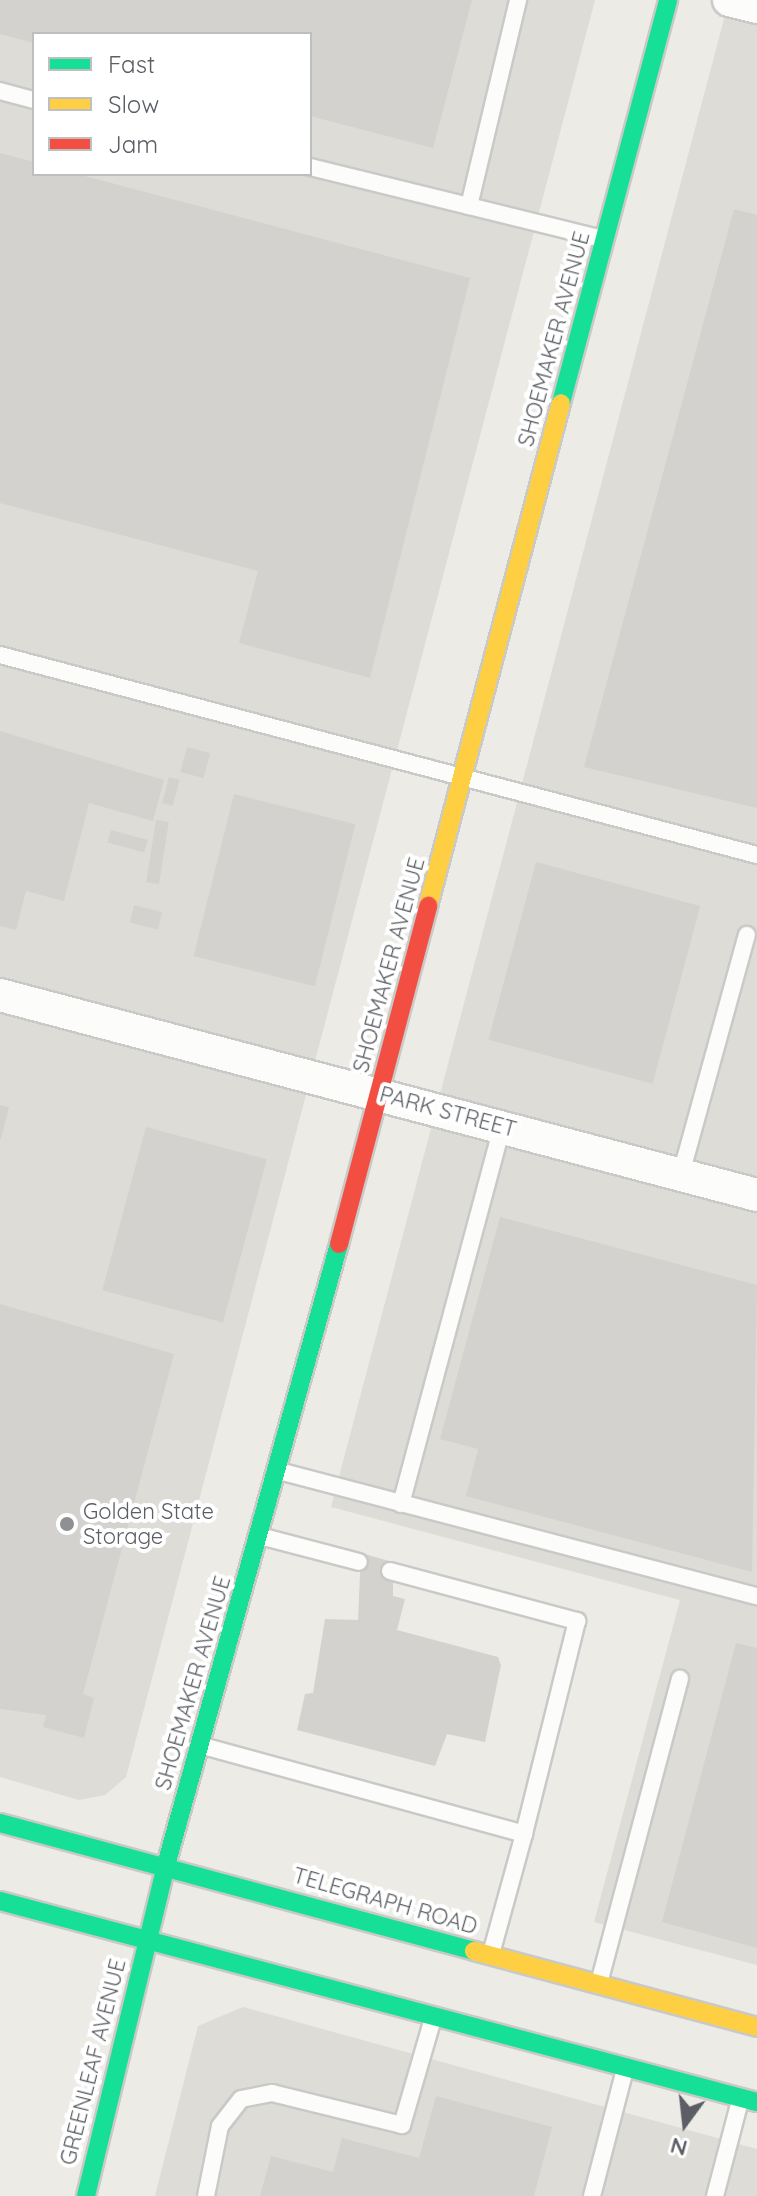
<!DOCTYPE html>
<html>
<head>
<meta charset="utf-8">
<style>
  body { margin:0 }
  #map { position:relative; width:757px; height:2196px; overflow:hidden; background:#ecebe6; font-family:Quicksand,sans-serif }
  div>[style] { position:absolute }
  [style*='--x'] { left:calc(var(--x)*1px); top:calc(var(--y)*1px); width:calc(var(--w)*1px); rotate:calc(var(--a)*1deg) }
  .industrial>* { inset:0; background:#dddcd7 }
  .building>* { inset:0; background:#d3d2cf; transform-origin:0 0 }
  .roads { filter:drop-shadow(2px 0 #c9c9c8) drop-shadow(-2px 0 #c9c9c8) drop-shadow(0 2px #c9c9c8) drop-shadow(0 -2px #c9c9c8) }
  .lane>* { height:16px; margin:-8px; padding:0 8px; transform-origin:8px; border-radius:8px; background:#fcfcfb }
  .street>* { height:32px; margin:-16px; padding:0 16px; transform-origin:16px; border-radius:16px; background:#fcfcfb }
  .fast>* { height:18px; margin:-9px; padding:0 9px; transform-origin:9px; border-radius:9px; background:#16e098 }
  .slow>* { height:18px; margin:-9px; padding:0 9px; transform-origin:9px; border-radius:9px; background:#ffcf43 }
  .jam>* { height:18px; margin:-9px; padding:0 9px; transform-origin:9px; border-radius:9px; background:#f24e42 }
  .dots>* { width:22px; height:22px; translate:-50% -50%; box-sizing:border-box; border:4px solid #fff; border-radius:50% }
  span { translate:-50% -50%; white-space:nowrap; text-align:center; line-height:1.15; -webkit-text-stroke:8px #fff; paint-order:stroke }
  .street-label { font-size:22px; color:#5b5f65 }
  .poi-label { font-size:22px; color:#5b5f65 }
  .left { translate:0 -50%; text-align:left }
  .legend { position:absolute; left:32px; top:32px; width:280px; height:144px; box-sizing:border-box; background:#fff; border:2px solid #bdbfc1; margin:0; padding:10px 14px; list-style:none; font-size:24px; color:#5b5f65 }
  .legend li { display:flex; align-items:center; gap:16px; height:40px }
  .legend b { width:40px; border:2px solid #bdbfc1 }
  .north { position:absolute; left:645px; top:2084px; width:80px; height:80px; -webkit-text-stroke:6px #fff; paint-order:stroke; rotate:195deg; font-size:22px; font-weight:700; line-height:32px; text-align:center; color:#5b5f65 }
  .north::after { content:''; display:block; margin:auto; width:28px; height:36px; background:#5b5f65; clip-path:polygon(50% 0,100% 100%,50% 72%,0 100%) }
</style>
</head>
<body>
<div id="map">
  <div class="industrial">
    <div style="clip-path:polygon(evenodd,0 0,595px 0,126px 1777px,105px 1795px,79px 1800px,0 1777px,0 0,34px 34px,310px 34px,310px 174px,34px 174px,34px 34px)"></div>
    <div style="clip-path:polygon(729px 0,757px 0,757px 1965px,594px 1922px,680px 1600px,331px 1507px)"></div>
    <div style="clip-path:polygon(243px 2007px,757px 2149px,757px 2196px,155px 2196px,198px 2026px)"></div>
  </div>
  <div class="building">
    <div style="clip-path:polygon(0 0,472px 0,433px 148px,310px 116px,310px 34px,34px 34px,34px 43px,0 34px)"></div>
    <div style="clip-path:polygon(0 153px,34px 162px,34px 174px,77px 174px,470px 278px,370px 678px,239px 643px,258px 571px,0 503px)"></div>
    <div style="clip-path:polygon(734px 209px,757px 215px,757px 808px,584px 767px)"></div>
    <div style="clip-path:polygon(0 731px,164px 780px,153px 821px,89px 803px,64px 901px,26px 891px,16px 930px,0 926px)"></div>
    <div style="left:187px;top:747px;width:24px;height:26px;rotate:15deg"></div>
    <div style="left:169px;top:777px;width:11px;height:27px;rotate:15deg"></div>
    <div style="left:234px;top:794px;width:125px;height:167px;rotate:14deg"></div>
    <div style="left:156px;top:820px;width:13px;height:63px;rotate:9deg"></div>
    <div style="left:111px;top:830px;width:38px;height:13px;rotate:15deg"></div>
    <div style="left:536px;top:862px;width:170px;height:184px;rotate:15deg"></div>
    <div style="left:134px;top:905px;width:29px;height:18px;rotate:14deg"></div>
    <div style="clip-path:polygon(0 1105px,9px 1107px,1px 1139px,0 1139px)"></div>
    <div style="left:146px;top:1127px;width:125px;height:169px;rotate:15deg"></div>
    <div style="clip-path:polygon(500px 1217px,757px 1285px,752px 1572px,466px 1496px,478px 1449px,440px 1439px)"></div>
    <div style="clip-path:polygon(0 1304px,174px 1354px,83px 1694px,94px 1698px,84px 1738px,43px 1727px,46px 1715px,0 1709px)"></div>
    <div style="clip-path:polygon(361px 1553px,393px 1562px,393px 1596px,405px 1599px,397px 1630px,498px 1657px,501px 1665px,485px 1742px,447px 1734px,435px 1766px,297px 1730px,305px 1694px,313px 1693px,325px 1619px,358px 1620px)"></div>
    <div style="clip-path:polygon(736px 1643px,757px 1648px,757px 1948px,662px 1922px)"></div>
    <div style="clip-path:polygon(436px 2096px,552px 2127px,534px 2196px,260px 2196px,271px 2156px,333px 2172px,342px 2138px,419px 2158px)"></div>
  </div>
  <div class="roads">
    <div class="lane">
      <div style="--x:0;--y:91;--w:35;--a:15"></div>
      <div style="--x:310;--y:167;--w:303;--a:13.8"></div>
      <div style="--x:469;--y:206;--w:212;--a:-76.6"></div>
      <div style="--x:0;--y:655;--w:783;--a:14.8"></div>
      <div style="--x:681;--y:1174;--w:248;--a:-74.6"></div>
      <div style="--x:279;--y:1471;--w:494;--a:14.7"></div>
      <div style="--x:401;--y:1504;--w:391;--a:-75"></div>
      <div style="--x:260;--y:1536;--w:102;--a:14.7"></div>
      <div style="--x:390;--y:1571;--w:194;--a:15"></div>
      <div style="--x:577;--y:1621;--w:219;--a:104"></div>
      <div style="--x:203;--y:1746;--w:333;--a:15.3"></div>
      <div style="--x:524;--y:1834;--w:124;--a:105.4"></div>
      <div style="--x:599;--y:1983;--w:315;--a:-75.1"></div>
      <div style="--x:206;--y:2196;--w:71;--a:-78.7"></div>
      <div style="--x:220;--y:2126;--w:34;--a:-52"></div>
      <div style="--x:241;--y:2099;--w:32;--a:-11"></div>
      <div style="--x:272;--y:2093;--w:134;--a:13.8"></div>
      <div style="--x:402;--y:2125;--w:111;--a:-73.8"></div>
      <div style="--x:592;--y:2196;--w:131;--a:-75.4"></div>
      <div style="--x:715;--y:2196;--w:98;--a:-75.3"></div>
    </div>
    <div class="street">
      <div style="--x:729;--y:0;--w:29;--a:14"></div>
      <div style="--x:0;--y:995;--w:783;--a:14.8"></div>
    </div>
    <div class="fast">
      <div style="--x:561;--y:403;--w:417;--a:-75.1"></div>
      <div style="--x:0;--y:1823;--w:491;--a:15.1"></div>
      <div style="--x:0;--y:1901;--w:783;--a:14.87"></div>
      <div style="--x:86;--y:2196;--w:341;--a:-76.4"></div>
      <div style="--x:166;--y:1865;--w:645;--a:-74.43"></div>
    </div>
    <div class="slow">
      <div style="--x:428;--y:906;--w:520;--a:-75.19"></div>
      <div style="--x:474;--y:1951;--w:293;--a:15"></div>
    </div>
    <div class="jam">
      <div style="--x:339;--y:1244;--w:350;--a:-75.2"></div>
    </div>
  </div>
  <div class="dots">
    <div style="left:67px;top:1524px;background:#8e9092"></div>
  </div>
  <div class="street-label">
    <span style="left:554px;top:339px;rotate:-75deg">SHOEMAKER AVENUE</span>
    <span style="left:389px;top:965px;rotate:-75deg">SHOEMAKER AVENUE</span>
    <span style="left:448px;top:1112px;rotate:15deg">PARK STREET</span>
    <span style="left:193px;top:1683px;rotate:-74deg">SHOEMAKER AVENUE</span>
    <span style="left:385px;top:1901px;rotate:16deg">TELEGRAPH ROAD</span>
    <span style="left:93px;top:2062px;rotate:-76deg">GREENLEAF AVENUE</span>
  </div>
  <div class="poi-label">
    <span class="left" style="left:83px;top:1524px">Golden State<br>Storage</span>
  </div>
  <ul class="legend">
  <li><b style="height:10px;background:#16e098"></b>Fast</li>
  <li><b style="height:10px;background:#ffcf43"></b>Slow</li>
  <li><b style="height:10px;background:#f24e42"></b>Jam</li>
  </ul>
  <div class="north">N</div>
</div>
</body>
</html>
